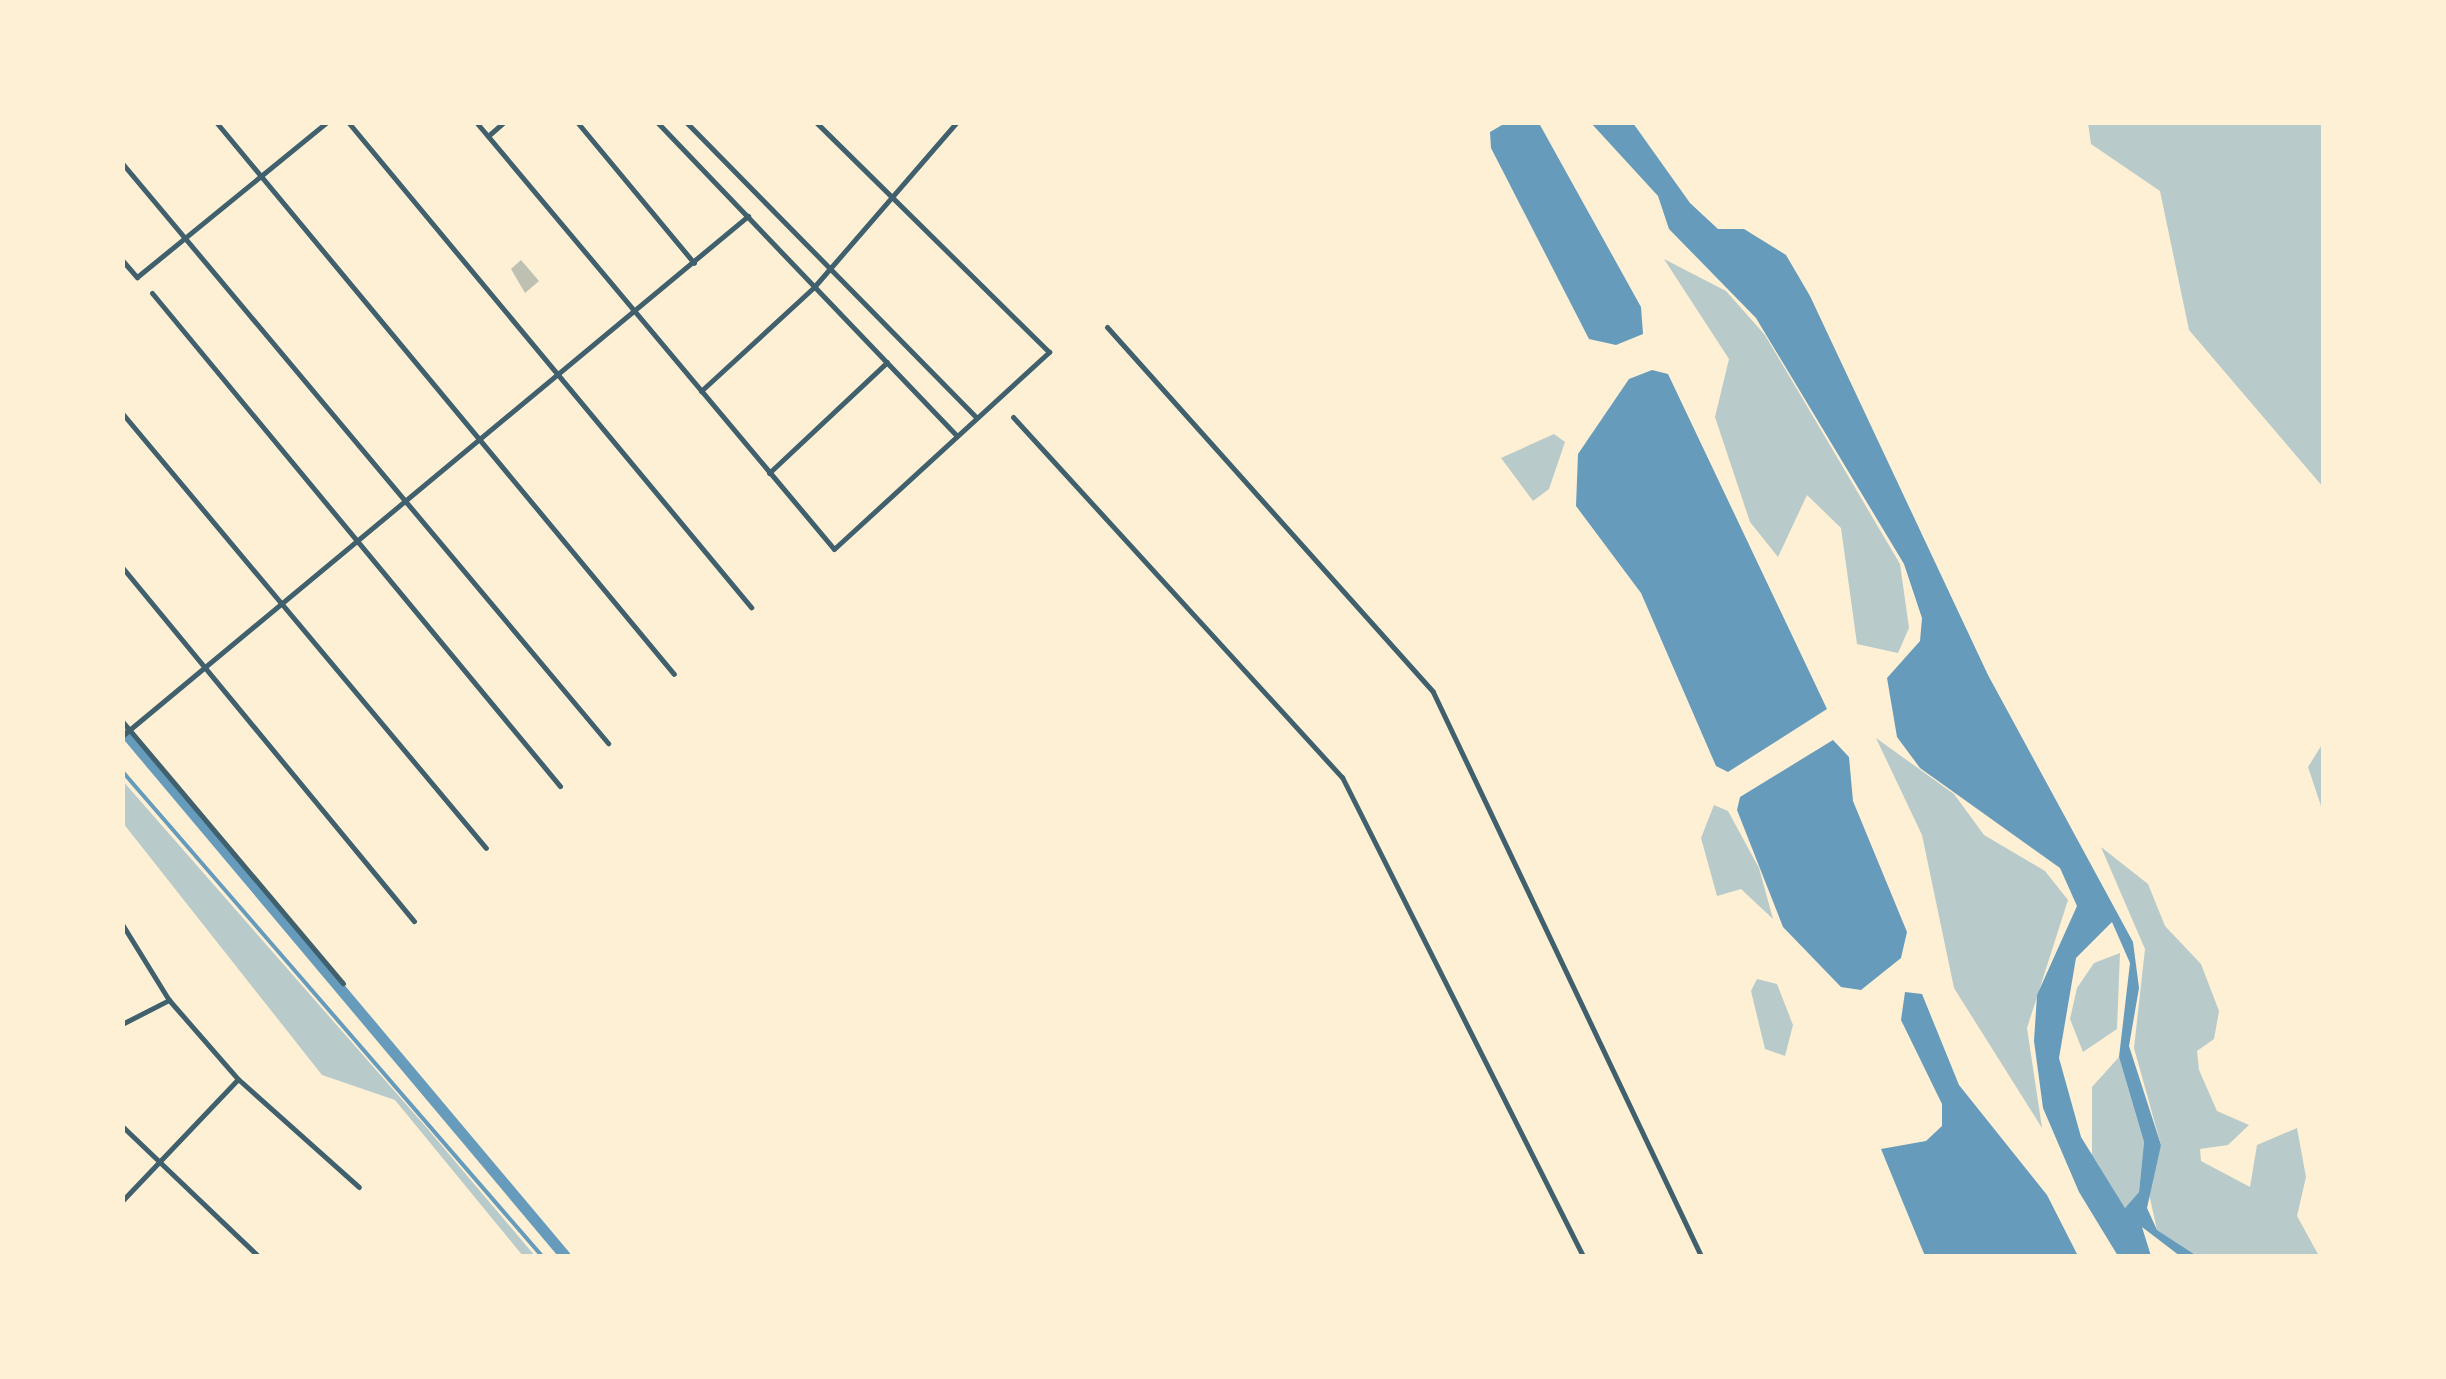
<!DOCTYPE html>
<html>
<head>
<meta charset="utf-8">
<style>
  body { margin:0 }
  #map { position:relative; width:2446px; height:1379px; overflow:hidden; background:#fdf0d5; font-family:"PT Sans",sans-serif }
  div>[style] { position:absolute }
  [style*='--x'] { left:calc(var(--x)*1px); top:calc(var(--y)*1px); width:calc(var(--w)*1px); rotate:calc(var(--a)*1deg) }
  .green>* { inset:0; background:#b9caca }
  .water>* { inset:0; background:#669bbc }
  .stream>* { height:4px; margin:-2px; padding:0 2px; transform-origin:2px; border-radius:2px; background:#669bbc }
  .canal>* { height:11px; margin:-5.5px; padding:0 5.5px; transform-origin:5.5px; border-radius:5.5px; background:#669bbc }
  .building>* { inset:0; background:#bec0b2 }
  .minor>* { height:5px; margin:-2.5px; padding:0 2.5px; transform-origin:2.5px; border-radius:2.5px; background:#3f606c }
  span { translate:-50% -50%; white-space:nowrap; text-align:center; line-height:1.15; -webkit-text-stroke:8px #fdf0d5; paint-order:stroke }
  .frame { position:absolute; inset:0; border:125px solid #fdf0d5; pointer-events:none }
</style>
</head>
<body>
<div id="map">
  <div class="green">
    <div style="clip-path:polygon(2088px 123px,2323px 123px,2323px 487px,2189px 330px,2160px 191px,2091px 144px)"></div>
    <div style="clip-path:polygon(1664px 259px,1726px 291px,1765px 335px,1900px 564px,1909px 628px,1898px 653px,1857px 644px,1841px 528px,1807px 495px,1778px 557px,1750px 522px,1715px 417px,1729px 359px)"></div>
    <div style="clip-path:polygon(1554px 434px,1565px 442px,1549px 489px,1533px 501px,1501px 458px)"></div>
    <div style="clip-path:polygon(1876px 738px,1954px 794px,1984px 835px,2045px 871px,2068px 900px,2027px 1028px,2042px 1128px,1954px 988px,1922px 835px)"></div>
    <div style="clip-path:polygon(2323px 743px,2323px 812px,2308px 767px)"></div>
    <div style="clip-path:polygon(122px 780px,426px 1127px,535px 1256px,523px 1256px,395px 1100px,322px 1075px,123px 823px)"></div>
    <div style="clip-path:polygon(1714px 805px,1728px 811px,1759px 868px,1773px 919px,1741px 889px,1717px 896px,1701px 838px)"></div>
    <div style="clip-path:polygon(2101px 847px,2148px 884px,2165px 926px,2201px 964px,2219px 1011px,2214px 1039px,2197px 1051px,2199px 1070px,2217px 1111px,2249px 1125px,2228px 1145px,2200px 1149px,2201px 1161px,2250px 1187px,2257px 1145px,2297px 1128px,2306px 1177px,2297px 1216px,2319px 1256px,2197px 1256px,2157px 1230px,2147px 1185px,2161px 1145px,2134px 1048px,2145px 949px)"></div>
    <div style="clip-path:polygon(2120px 953px,2117px 1029px,2083px 1052px,2070px 1019px,2077px 988px,2094px 963px)"></div>
    <div style="clip-path:polygon(1757px 979px,1777px 984px,1793px 1025px,1785px 1056px,1765px 1049px,1751px 991px)"></div>
    <div style="clip-path:polygon(2119px 1057px,2144px 1142px,2139px 1192px,2125px 1208px,2092px 1155px,2092px 1087px)"></div>
  </div>
  <div class="water">
    <div style="clip-path:polygon(1507px 122px,1540px 125px,1641px 307px,1643px 334px,1616px 345px,1589px 339px,1491px 148px,1490px 132px)"></div>
    <div style="clip-path:polygon(evenodd,1591px 123px,1633px 123px,1690px 203px,1718px 229px,1744px 229px,1786px 255px,1810px 296px,1988px 675px,2133px 942px,2139px 988px,2129px 1046px,2161px 1145px,2147px 1208px,2157px 1230px,2197px 1256px,2180px 1256px,2142px 1227px,2151px 1256px,2118px 1256px,2079px 1192px,2043px 1108px,2034px 1041px,2037px 995px,2077px 906px,2060px 868px,1920px 768px,1897px 737px,1887px 678px,1920px 641px,1922px 618px,1904px 564px,1756px 318px,1669px 229px,1658px 196px,1591px 123px,2112px 922px,2130px 963px,2119px 1057px,2144px 1142px,2139px 1192px,2125px 1208px,2081px 1137px,2059px 1058px,2076px 958px,2112px 922px)"></div>
    <div style="clip-path:polygon(1652px 370px,1668px 374px,1827px 709px,1728px 772px,1716px 766px,1641px 593px,1576px 506px,1578px 454px,1629px 379px)"></div>
    <div style="clip-path:polygon(1833px 740px,1849px 757px,1853px 801px,1907px 932px,1901px 958px,1861px 990px,1841px 987px,1783px 927px,1737px 810px,1740px 797px)"></div>
    <div style="clip-path:polygon(1905px 992px,1922px 994px,1959px 1085px,2047px 1195px,2078px 1256px,1925px 1256px,1881px 1149px,1926px 1141px,1942px 1126px,1942px 1104px,1901px 1020px)"></div>
  </div>
  <div class="stream">
    <div style="--x:122;--y:771;--w:642;--a:49.11"></div>
  </div>
  <div class="canal">
    <div style="--x:122;--y:729;--w:688;--a:49.95"></div>
  </div>
  <div class="building">
    <div style="clip-path:polygon(521px 260px,539px 281px,525px 293px,511px 269px)"></div>
  </div>
  <div class="minor">
    <div style="--x:216;--y:122;--w:717;--a:50.32"></div>
    <div style="--x:348;--y:122;--w:631;--a:50.28"></div>
    <div style="--x:476;--y:122;--w:557;--a:50.02"></div>
    <div style="--x:834;--y:549;--w:292;--a:-42.5"></div>
    <div style="--x:1049;--y:352;--w:327;--a:-135.4"></div>
    <div style="--x:577;--y:122;--w:183;--a:50.3"></div>
    <div style="--x:657;--y:122;--w:434;--a:46.3"></div>
    <div style="--x:686;--y:122;--w:414;--a:45.5"></div>
    <div style="--x:488;--y:136;--w:21;--a:-41"></div>
    <div style="--x:122;--y:163;--w:757;--a:50.04"></div>
    <div style="--x:122;--y:260;--w:23;--a:49"></div>
    <div style="--x:137;--y:277;--w:245;--a:-39.2"></div>
    <div style="--x:152;--y:293;--w:640;--a:50.39"></div>
    <div style="--x:1107;--y:327;--w:489;--a:48.2"></div>
    <div style="--x:1433;--y:692;--w:624;--a:64.58"></div>
    <div style="--x:701;--y:391;--w:154;--a:-42.6"></div>
    <div style="--x:814;--y:287;--w:218;--a:-49.1"></div>
    <div style="--x:122;--y:413;--w:567;--a:50.08"></div>
    <div style="--x:1013;--y:417;--w:488;--a:47.6"></div>
    <div style="--x:1342;--y:777;--w:536;--a:63.29"></div>
    <div style="--x:769;--y:473;--w:162;--a:-43.2"></div>
    <div style="--x:122;--y:567;--w:459;--a:50.5"></div>
    <div style="--x:122;--y:721;--w:343;--a:49.9"></div>
    <div style="--x:122;--y:736;--w:814;--a:-39.72"></div>
    <div style="--x:122;--y:924;--w:89;--a:58.3"></div>
    <div style="--x:169;--y:1000;--w:105;--a:48.9"></div>
    <div style="--x:238;--y:1079;--w:162;--a:41.8"></div>
    <div style="--x:122;--y:1024;--w:53;--a:-27.1"></div>
    <div style="--x:122;--y:1126;--w:188;--a:43.7"></div>
    <div style="--x:122;--y:1201;--w:168;--a:-46.4"></div>
  </div>
  <div class="frame"></div>
</div>
</body>
</html>
